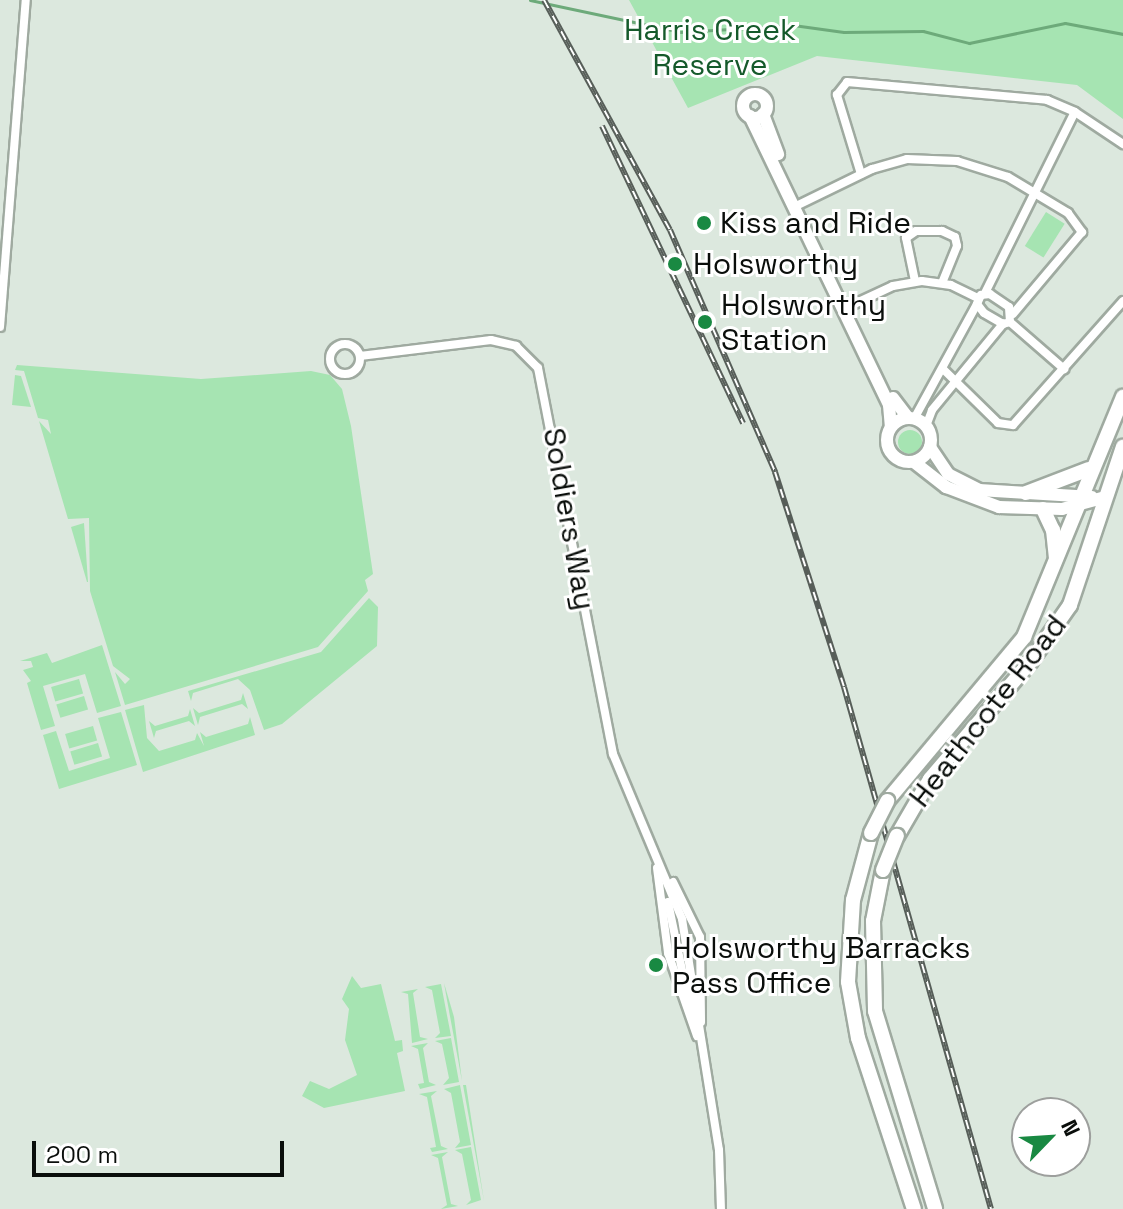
<!DOCTYPE html>
<html>
<head>
<meta charset="utf-8">
<style>
  body { margin:0 }
  #map { position:relative; width:1123px; height:1209px; overflow:hidden; background:#dce8de; font-family:"Space Grotesk",sans-serif }
  div>[style] { position:absolute }
  [style*='--x'] { left:calc(var(--x)*1px); top:calc(var(--y)*1px); width:calc(var(--w)*1px); rotate:calc(var(--a)*1deg) }
  .green>* { inset:0; background:#a6e4b2; transform-origin:0 0 }
  .round { border-radius:50% }
  .stream>* { height:3px; margin:-1.5px; padding:0 1.5px; transform-origin:1.5px; border-radius:1.5px; background:#6daa7a }
  .roads { filter:drop-shadow(2px 0 #9faaa0) drop-shadow(-2px 0 #9faaa0) drop-shadow(0 2px #9faaa0) drop-shadow(0 -2px #9faaa0) }
  .street>* { height:8px; margin:-4px; padding:0 4px; transform-origin:4px; border-radius:4px; background:#fff }
  .street>.ring { margin:-4px; padding:0; box-sizing:content-box; background:none; border:8px solid #fff; border-radius:50% }
  .secondary>* { height:12px; margin:-6px; padding:0 6px; transform-origin:6px; border-radius:6px; background:#fff }
  .secondary>.ring { margin:-6px; padding:0; box-sizing:content-box; background:none; border:12px solid #fff; border-radius:50% }
  .primary>* { height:14px; margin:-7px; padding:0 7px; transform-origin:7px; border-radius:7px; background:#fff }
  .rail>* { height:6px; margin-top:-3px; transform-origin:0; background:repeating-linear-gradient(90deg,#fff 0 9px,#575e59 0 18px); box-sizing:border-box; border-block:2px solid #575e59 }
  .bridges { filter:drop-shadow(2px 0 #9faaa0) drop-shadow(-2px 0 #9faaa0) drop-shadow(0 2px #9faaa0) drop-shadow(0 -2px #9faaa0) }
  .primary-bridge>* { height:14px; margin:-7px; padding:0 7px; transform-origin:7px; border-radius:7px; background:#fff }
  .dots>* { width:22px; height:22px; translate:-50% -50%; box-sizing:border-box; border:4px solid #fff; border-radius:50% }
  span { translate:-50% -50%; white-space:nowrap; text-align:center; line-height:1.15; -webkit-text-stroke:6px #fff; paint-order:stroke }
  .park-label { font-size:30px; color:#155a2b }
  .poi-label { font-size:30px; color:#0a0e0b }
  .left { translate:0 -50%; text-align:left }
  .street-label { font-size:30px; color:#0a0e0b }
  .north { position:absolute; left:1011px; top:1097px; width:80px; height:80px; box-sizing:border-box; background:#fff; border:2px solid #9d9f9d; border-radius:50%; rotate:65deg; font-size:22px; font-weight:700; line-height:32px; text-align:center; color:#0a0e0b }
  .north::after { content:''; display:block; margin:auto; width:28px; height:36px; background:#198942; clip-path:polygon(50% 0,100% 100%,50% 72%,0 100%) }
  .scale { position:absolute; left:32px; top:1141px; width:252px; height:36px; box-sizing:border-box; border:4px solid #0a0e0b; border-top:0; padding-left:10px; font-size:24px; line-height:28px; white-space:nowrap; color:#0a0e0b; -webkit-text-stroke:6px #fff; paint-order:stroke }
</style>
</head>
<body>
<div id="map">
  <div class="green">
    <div style="clip-path:polygon(629px 0,1123px 0,1123px 119px,1077px 85px,817px 56px,688px 108px)"></div>
    <div style="left:1046px;top:212px;width:22px;height:40px;rotate:32deg"></div>
    <div style="clip-path:polygon(17px 365px,201px 379px,311px 371px,330px 375px,342px 389px,351px 426px,373px 574px,365px 580px,368px 591px,318px 647px,125px 705px,115px 672px,125px 684px,130px 679px,113px 666px,90px 591px,89px 518px,68px 519px,39px 421px,51px 434px,48px 420px,38px 418px,24px 371px,15px 370px)"></div>
    <div style="clip-path:polygon(15px 375px,21px 376px,31px 407px,12px 405px)"></div>
    <div class="round" style="left:898px;top:430px;width:24px;height:24px"></div>
    <div style="clip-path:polygon(84px 523px,88px 582px,87px 582px,71px 527px)"></div>
    <div style="clip-path:polygon(369px 598px,378px 607px,377px 646px,282px 724px,264px 730px,250px 690px,238px 679px,193px 693px,191px 701px,188px 691px,321px 652px)"></div>
    <div style="clip-path:polygon(102px 645px,121px 706px,97px 713px,85px 674px,43px 686px,55px 726px,41px 730px,27px 683px,31px 681px,23px 670px,33px 667px,31px 661px,20px 661px,47px 653px,52px 663px)"></div>
    <div style="left:79px;top:679px;width:15px;height:29px;rotate:74deg"></div>
    <div style="clip-path:polygon(243px 693px,248px 709px,242px 704px,200px 717px,198px 725px,193px 708px,199px 713px,241px 700px)"></div>
    <div style="left:84px;top:696px;width:14px;height:29px;rotate:73deg"></div>
    <div style="clip-path:polygon(144px 705px,147px 738px,159px 751px,195px 740px,197px 733px,204px 746px,200px 732px,206px 737px,248px 724px,250px 717px,255px 735px,143px 772px,125px 710px)"></div>
    <div style="clip-path:polygon(190px 709px,195px 726px,189px 721px,156px 731px,154px 738px,149px 721px,155px 726px,188px 716px)"></div>
    <div style="clip-path:polygon(121px 712px,137px 765px,59px 789px,43px 735px,56px 731px,69px 771px,110px 758px,98px 718px)"></div>
    <div style="left:93px;top:726px;width:15px;height:29px;rotate:74deg"></div>
    <div style="left:98px;top:743px;width:14px;height:29px;rotate:73deg"></div>
    <div style="clip-path:polygon(352px 976px,361px 988px,381px 984px,395px 1041px,402px 1040px,403px 1051px,397px 1053px,405px 1091px,324px 1108px,302px 1096px,310px 1081px,329px 1089px,357px 1075px,345px 1040px,349px 1009px,342px 999px)"></div>
    <div style="clip-path:polygon(444px 983px,454px 1017px,462px 1081px,447px 1000px)"></div>
    <div style="clip-path:polygon(441px 984px,451px 1036px,435px 1038px,440px 1033px,432px 990px,425px 987px)"></div>
    <div style="clip-path:polygon(418px 989px,413px 993px,420px 1037px,428px 1039px,412px 1043px,408px 994px,401px 992px)"></div>
    <div style="clip-path:polygon(451px 1038px,459px 1082px,443px 1085px,449px 1078px,442px 1044px,435px 1041px)"></div>
    <div style="clip-path:polygon(428px 1043px,423px 1048px,429px 1082px,436px 1085px,420px 1089px,418px 1084px,424px 1083px,418px 1049px,411px 1046px)"></div>
    <div style="clip-path:polygon(460px 1085px,471px 1145px,455px 1148px,460px 1142px,451px 1093px,444px 1089px)"></div>
    <div style="clip-path:polygon(463px 1085px,466px 1085px,484px 1201px)"></div>
    <div style="clip-path:polygon(437px 1091px,431px 1096px,441px 1146px,448px 1149px,432px 1152px,430px 1148px,436px 1147px,427px 1097px,419px 1094px)"></div>
    <div style="clip-path:polygon(471px 1147px,481px 1200px,466px 1205px,471px 1200px,462px 1154px,455px 1150px)"></div>
    <div style="clip-path:polygon(448px 1152px,442px 1157px,451px 1204px,458px 1206px,441px 1209px,447px 1205px,438px 1158px,431px 1155px)"></div>
  </div>
  <div class="stream">
    <div style="--x:530;--y:0;--w:153;--a:12"></div>
    <div style="--x:680;--y:32;--w:113;--a:-3.5"></div>
    <div style="--x:793;--y:25;--w:51;--a:7.8"></div>
    <div style="--x:844;--y:32;--w:79;--a:-0.7"></div>
    <div style="--x:923;--y:31;--w:48;--a:14.6"></div>
    <div style="--x:969;--y:43;--w:98;--a:-11.8"></div>
    <div style="--x:1065;--y:23;--w:59;--a:10.7"></div>
  </div>
  <div class="roads">
    <div class="street">
      <div style="--x:861;--y:174;--w:83;--a:-106.9"></div>
      <div style="--x:837;--y:95;--w:16;--a:-52"></div>
      <div style="--x:847;--y:82;--w:201;--a:5.1"></div>
      <div style="--x:1047;--y:100;--w:30;--a:23"></div>
      <div style="--x:1075;--y:112;--w:58;--a:33.7"></div>
      <div style="--x:794;--y:207;--w:87;--a:-26"></div>
      <div style="--x:872;--y:169;--w:36;--a:-16"></div>
      <div style="--x:907;--y:159;--w:50;--a:2.3"></div>
      <div style="--x:957;--y:161;--w:53;--a:17.4"></div>
      <div style="--x:1008;--y:177;--w:70;--a:31"></div>
      <div style="--x:1068;--y:213;--w:24;--a:54"></div>
      <div style="--x:1082;--y:232;--w:107;--a:130.1"></div>
      <div style="--x:915;--y:281;--w:44;--a:-101.8"></div>
      <div style="--x:906;--y:238;--w:12;--a:-35"></div>
      <div style="--x:916;--y:231;--w:26;--a:0"></div>
      <div style="--x:942;--y:231;--w:14;--a:25"></div>
      <div style="--x:955;--y:237;--w:9;--a:77"></div>
      <div style="--x:957;--y:246;--w:40;--a:112"></div>
      <div style="--x:985;--y:293;--w:202;--a:-63.6"></div>
      <div style="--x:850;--y:306;--w:47;--a:-24.9"></div>
      <div style="--x:893;--y:286;--w:29;--a:-10"></div>
      <div style="--x:922;--y:281;--w:29;--a:8"></div>
      <div style="--x:951;--y:285;--w:30;--a:26"></div>
      <div style="--x:1010;--y:322;--w:15;--a:-94"></div>
      <div style="--x:1009;--y:307;--w:23;--a:-146"></div>
      <div style="--x:990;--y:294;--w:9;--a:174"></div>
      <div style="--x:981;--y:295;--w:10;--a:114"></div>
      <div style="--x:977;--y:304;--w:11;--a:52"></div>
      <div style="--x:984;--y:313;--w:22;--a:30"></div>
      <div style="--x:1003;--y:324;--w:7;--a:-16"></div>
      <div style="--x:1010;--y:322;--w:72;--a:41"></div>
      <div style="--x:0;--y:327;--w:328;--a:-85.5"></div>
      <div class="ring" style="left:330px;top:344px;width:22px;height:22px"></div>
      <div style="--x:360;--y:356;--w:132;--a:-7"></div>
      <div style="--x:491;--y:340;--w:26;--a:13"></div>
      <div style="--x:516;--y:346;--w:31;--a:45"></div>
      <div style="--x:538;--y:368;--w:393;--a:79"></div>
      <div style="--x:613;--y:754;--w:179;--a:67.3"></div>
      <div style="--x:682;--y:919;--w:234;--a:80.9"></div>
      <div style="--x:719;--y:1150;--w:59;--a:88.1"></div>
      <div style="--x:943;--y:369;--w:77;--a:44.5"></div>
      <div style="--x:998;--y:423;--w:15;--a:8"></div>
      <div style="--x:1013;--y:425;--w:166;--a:-48.4"></div>
      <div style="--x:914;--y:419;--w:131;--a:-61.3"></div>
      <div style="--x:926;--y:426;--w:17;--a:-69"></div>
      <div style="--x:932;--y:410;--w:112;--a:-50.5"></div>
      <div style="--x:657;--y:868;--w:86;--a:82.6"></div>
      <div style="--x:668;--y:953;--w:88;--a:70.7"></div>
      <div style="--x:673;--y:882;--w:61;--a:63.9"></div>
      <div style="--x:700;--y:937;--w:85;--a:89.3"></div>
      <div style="--x:668;--y:902;--w:114;--a:78.4"></div>
    </div>
    <div class="secondary">
      <div class="ring" style="left:743px;top:94px;width:12px;height:12px"></div>
      <div style="--x:763;--y:114;--w:43;--a:69.4"></div>
      <div style="--x:750;--y:116;--w:321;--a:64.3"></div>
      <div style="--x:889;--y:405;--w:22;--a:85"></div>
      <div style="--x:893;--y:398;--w:25;--a:53"></div>
      <div class="ring" style="left:887px;top:418px;width:32px;height:32px"></div>
      <div style="--x:930;--y:447;--w:32;--a:56"></div>
      <div style="--x:948;--y:474;--w:35;--a:27"></div>
      <div style="--x:979;--y:490;--w:113;--a:3.5"></div>
      <div style="--x:914;--y:462;--w:41;--a:38"></div>
      <div style="--x:946;--y:487;--w:57;--a:20.7"></div>
      <div style="--x:999;--y:507;--w:63;--a:1.8"></div>
      <div style="--x:1062;--y:509;--w:41;--a:-15.4"></div>
    </div>
    <div class="primary">
      <div style="--x:1026;--y:493;--w:67;--a:-20.9"></div>
      <div style="--x:1043;--y:509;--w:23;--a:65"></div>
      <div style="--x:1053;--y:530;--w:28;--a:84"></div>
      <div style="--x:887;--y:801;--w:214;--a:-50.1"></div>
      <div style="--x:1024;--y:637;--w:260;--a:-67.6"></div>
      <div style="--x:871;--y:833;--w:69;--a:105"></div>
      <div style="--x:853;--y:900;--w:82;--a:93.5"></div>
      <div style="--x:848;--y:982;--w:57;--a:79.9"></div>
      <div style="--x:858;--y:1038;--w:180;--a:71.9"></div>
      <div style="--x:897;--y:836;--w:66;--a:-59.9"></div>
      <div style="--x:930;--y:779;--w:155;--a:-49.4"></div>
      <div style="--x:1031;--y:661;--w:68;--a:-55.1"></div>
      <div style="--x:1070;--y:605;--w:167;--a:-71.5"></div>
      <div style="--x:883;--y:870;--w:52;--a:101.1"></div>
      <div style="--x:873;--y:921;--w:90;--a:88.7"></div>
      <div style="--x:875;--y:1011;--w:207;--a:73.1"></div>
    </div>
  </div>
  <div class="rail">
    <div style="--x:544;--y:0;--w:262;--a:61.3"></div>
    <div style="--x:670;--y:230;--w:264;--a:66.5"></div>
    <div style="--x:775;--y:472;--w:226;--a:72.2"></div>
    <div style="--x:844;--y:687;--w:542;--a:74.27"></div>
    <div style="--x:602;--y:126;--w:329;--a:64.6"></div>
  </div>
  <div class="bridges">
    <div class="primary-bridge">
      <div style="--x:871;--y:833;--w:36;--a:-63"></div>
      <div style="--x:883;--y:870;--w:37;--a:-68"></div>
    </div>
  </div>
  <div class="dots">
    <div style="left:704px;top:223px;background:#198942"></div>
    <div style="left:675px;top:264px;background:#198942"></div>
    <div style="left:705px;top:322px;background:#198942"></div>
    <div style="left:656px;top:965px;background:#198942"></div>
  </div>
  <div class="park-label">
    <span style="left:710px;top:47px">Harris Creek<br>Reserve</span>
  </div>
  <div class="poi-label">
    <span class="left" style="left:720px;top:223px">Kiss and Ride</span>
    <span class="left" style="left:693px;top:264px">Holsworthy</span>
    <span class="left" style="left:721px;top:322px">Holsworthy<br>Station</span>
    <span class="left" style="left:672px;top:965px">Holsworthy Barracks<br>Pass Office</span>
  </div>
  <div class="street-label">
    <span style="left:569px;top:519px;rotate:80deg">Soldiers Way</span>
    <span style="left:988px;top:711px;rotate:-52deg">Heathcote Road</span>
  </div>
  <div class="north">N</div>
  <div class="scale">200 m</div>
</div>
</body>
</html>
